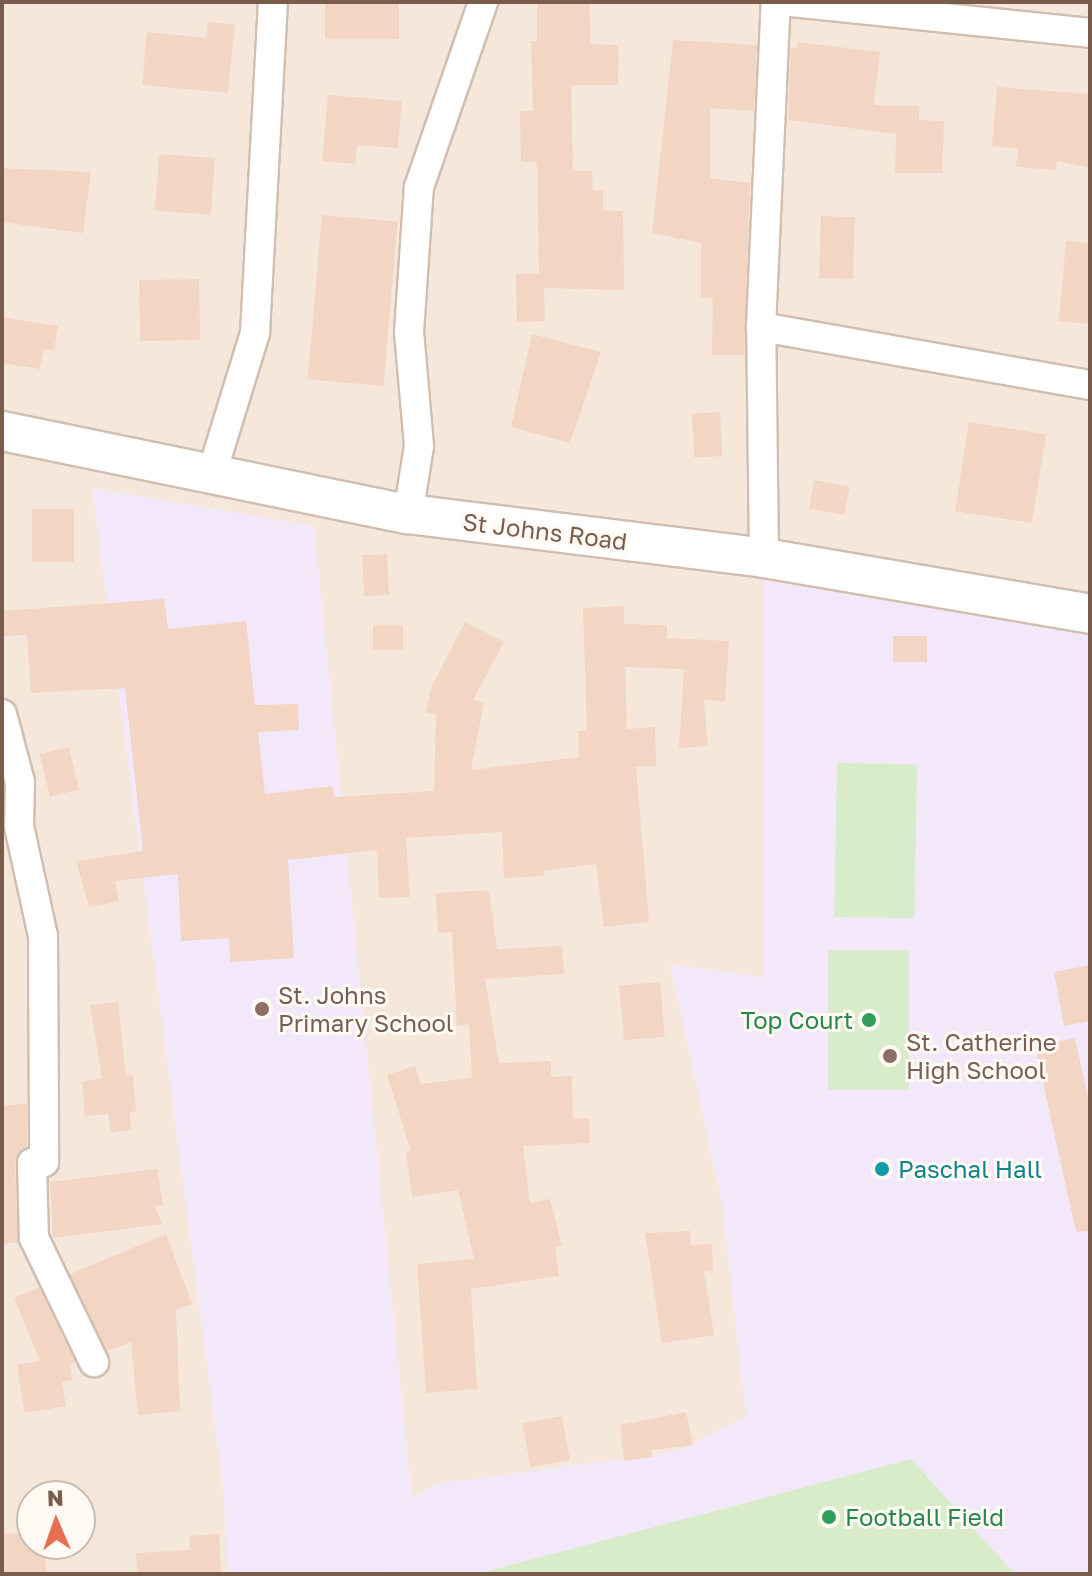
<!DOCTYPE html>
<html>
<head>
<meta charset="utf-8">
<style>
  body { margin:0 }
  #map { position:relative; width:1092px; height:1576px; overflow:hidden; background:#fdf6ec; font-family:"Golos Text",sans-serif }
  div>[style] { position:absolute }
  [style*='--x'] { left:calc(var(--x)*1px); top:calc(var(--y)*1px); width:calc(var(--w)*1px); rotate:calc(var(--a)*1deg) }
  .residential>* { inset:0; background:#f5e8da }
  .education>* { inset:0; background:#f3e8fa }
  .green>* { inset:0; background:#d8ecc9; transform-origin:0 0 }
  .building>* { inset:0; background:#f3d5c3; transform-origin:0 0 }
  .roads { filter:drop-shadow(2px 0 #d1beb0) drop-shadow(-2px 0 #d1beb0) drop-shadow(0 2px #d1beb0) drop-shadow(0 -2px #d1beb0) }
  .minor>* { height:28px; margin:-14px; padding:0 14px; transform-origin:14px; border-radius:14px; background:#fff }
  .secondary>* { height:38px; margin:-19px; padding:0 19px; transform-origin:19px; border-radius:19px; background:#fff }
  .dots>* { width:22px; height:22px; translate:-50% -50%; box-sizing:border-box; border:4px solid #fffaf3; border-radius:50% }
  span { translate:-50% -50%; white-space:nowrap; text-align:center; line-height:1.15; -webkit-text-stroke:6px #fffaf3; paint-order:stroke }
  .street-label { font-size:24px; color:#7a5c4d }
  .education-label { font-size:24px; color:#785e54 }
  .left { translate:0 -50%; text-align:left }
  .leisure-label { font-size:24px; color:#27864d }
  .right { translate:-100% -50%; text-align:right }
  .culture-label { font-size:24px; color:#0d838f }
  .frame { position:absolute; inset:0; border:4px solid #7a5c4d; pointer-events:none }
  .north { position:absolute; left:16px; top:1480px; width:80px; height:80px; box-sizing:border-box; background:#fffaf3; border:2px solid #cabbb1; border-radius:50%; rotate:358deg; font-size:22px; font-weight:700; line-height:32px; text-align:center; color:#7a5c4d }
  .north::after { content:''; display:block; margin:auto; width:28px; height:36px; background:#e76f51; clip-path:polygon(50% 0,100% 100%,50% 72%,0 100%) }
</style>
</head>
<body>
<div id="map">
  <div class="residential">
    <div style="clip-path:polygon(evenodd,2px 2px,1090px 2px,1090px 1574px,2px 1574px,2px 2px,32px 1496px,80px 1496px,80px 1544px,32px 1544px,32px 1496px)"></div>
  </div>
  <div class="education">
    <div style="clip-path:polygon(92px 488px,314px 526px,412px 1499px,436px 1484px,678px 1451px,746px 1416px,722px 1203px,670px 964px,764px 977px,764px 558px,1090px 614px,1090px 1574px,399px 1574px,399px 1564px,397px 1574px,227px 1574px,224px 1495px)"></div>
  </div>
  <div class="green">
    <div style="left:837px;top:763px;width:80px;height:154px;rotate:1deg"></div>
    <div style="left:828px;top:950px;width:81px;height:140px"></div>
    <div style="clip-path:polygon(911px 1459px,1015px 1574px,477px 1574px)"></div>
  </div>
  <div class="building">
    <div style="left:325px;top:2px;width:74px;height:37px"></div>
    <div style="clip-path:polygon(537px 2px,589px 2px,591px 44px,619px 45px,618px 85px,571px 85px,573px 171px,592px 171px,593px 190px,603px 190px,603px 210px,623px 211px,624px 290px,544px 288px,545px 321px,517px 322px,516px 274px,539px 274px,537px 162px,521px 162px,520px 111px,533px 111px,531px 41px,537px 41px)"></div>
    <div style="clip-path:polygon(208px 22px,235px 25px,228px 93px,142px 85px,147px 32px,206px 38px)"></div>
    <div style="clip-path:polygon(673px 40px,757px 45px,754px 111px,710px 108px,710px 178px,750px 183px,744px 355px,712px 355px,713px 298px,701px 298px,701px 243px,652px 233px)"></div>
    <div style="clip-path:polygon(798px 42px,880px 52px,874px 105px,919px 106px,919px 120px,944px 121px,942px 173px,895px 173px,896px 134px,788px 120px,791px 48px,797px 48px)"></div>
    <div style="clip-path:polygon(997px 87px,1090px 94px,1090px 168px,1057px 161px,1056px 170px,1016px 167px,1018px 149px,992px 146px)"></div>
    <div style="clip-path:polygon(328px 95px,402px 101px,398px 148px,357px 145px,355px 164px,322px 161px)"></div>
    <div style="left:159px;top:154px;width:56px;height:57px;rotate:4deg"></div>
    <div style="clip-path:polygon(2px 168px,91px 172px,83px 233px,2px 222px)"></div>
    <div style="left:322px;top:215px;width:76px;height:165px;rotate:5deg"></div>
    <div style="left:821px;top:216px;width:34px;height:62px;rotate:2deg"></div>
    <div style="clip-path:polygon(1066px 241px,1090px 243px,1090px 324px,1059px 321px)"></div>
    <div style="left:199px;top:279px;width:61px;height:60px;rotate:89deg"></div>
    <div style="clip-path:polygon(2px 317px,58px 326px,54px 350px,44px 349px,40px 369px,2px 363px)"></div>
    <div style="clip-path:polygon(532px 334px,601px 352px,570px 443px,511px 427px)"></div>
    <div style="left:720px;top:412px;width:44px;height:28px;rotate:87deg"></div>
    <div style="left:969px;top:422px;width:78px;height:90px;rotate:9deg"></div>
    <div style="left:814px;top:480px;width:36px;height:29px;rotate:10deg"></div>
    <div style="left:74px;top:509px;width:53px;height:42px;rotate:90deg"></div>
    <div style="left:387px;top:554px;width:41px;height:25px;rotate:87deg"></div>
    <div style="clip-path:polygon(164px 599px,168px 629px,246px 621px,255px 705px,298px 704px,299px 730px,258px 732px,265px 794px,333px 786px,334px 797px,434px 791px,436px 715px,426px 713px,431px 688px,465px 622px,504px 642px,473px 700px,484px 702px,471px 770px,579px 757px,578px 731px,587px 731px,583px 608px,624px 606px,624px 624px,667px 625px,667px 638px,729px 641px,725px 701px,704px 700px,708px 746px,679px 748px,684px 669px,625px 667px,627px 729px,655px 727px,656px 766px,636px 767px,649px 922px,604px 927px,596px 864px,544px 871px,544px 876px,504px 878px,502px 832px,406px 838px,410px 897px,379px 898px,377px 850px,288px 860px,294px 958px,230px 962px,229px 938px,181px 941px,178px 874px,115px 881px,119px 901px,89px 907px,76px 861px,143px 851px,125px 688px,31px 693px,27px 635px,2px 636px,2px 611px)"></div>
    <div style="left:403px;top:625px;width:25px;height:30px;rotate:90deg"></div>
    <div style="left:893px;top:636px;width:34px;height:26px"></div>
    <div style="left:69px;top:747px;width:44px;height:30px;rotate:77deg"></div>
    <div style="clip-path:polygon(489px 890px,497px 949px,562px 946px,564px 974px,485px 979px,499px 1063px,551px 1061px,551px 1077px,572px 1076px,573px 1119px,589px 1118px,590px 1143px,523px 1146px,530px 1203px,550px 1199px,562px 1246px,555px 1246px,559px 1276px,471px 1289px,477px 1389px,426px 1393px,417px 1264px,474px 1259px,458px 1190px,412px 1197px,406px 1152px,411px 1151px,387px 1075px,415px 1066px,421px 1084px,472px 1078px,469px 1024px,457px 1026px,452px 932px,438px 933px,436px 893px)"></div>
    <div style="clip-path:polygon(1090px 965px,1090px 1021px,1064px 1026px,1054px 972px)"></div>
    <div style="left:660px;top:982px;width:55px;height:41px;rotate:85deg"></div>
    <div style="clip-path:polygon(118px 1002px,126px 1076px,133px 1075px,136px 1112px,130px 1112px,131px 1130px,111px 1133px,108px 1114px,85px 1116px,82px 1082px,102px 1078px,90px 1005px)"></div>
    <div style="clip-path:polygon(1075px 1038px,1090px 1107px,1090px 1231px,1076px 1232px,1035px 1046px)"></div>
    <div style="clip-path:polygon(27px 1103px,27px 1147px,15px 1163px,18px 1242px,2px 1244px,2px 1106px)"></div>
    <div style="clip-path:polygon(157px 1169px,163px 1205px,155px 1206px,162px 1224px,53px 1238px,50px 1182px)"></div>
    <div style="clip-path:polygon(690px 1231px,691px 1245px,712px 1244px,713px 1271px,704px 1271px,714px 1335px,662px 1343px,645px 1233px)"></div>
    <div style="clip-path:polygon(166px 1234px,192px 1304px,176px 1310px,180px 1411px,138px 1415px,131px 1342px,107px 1351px,70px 1274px)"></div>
    <div style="clip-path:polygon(39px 1287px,75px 1362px,70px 1364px,72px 1380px,62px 1382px,66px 1406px,25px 1413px,17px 1365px,40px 1361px,14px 1298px)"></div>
    <div style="clip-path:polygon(686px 1412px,693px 1445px,651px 1450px,652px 1457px,624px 1461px,620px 1425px)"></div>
    <div style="left:562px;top:1416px;width:45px;height:40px;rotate:80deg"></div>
    <div style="clip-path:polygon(32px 1533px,32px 1544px,45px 1544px,46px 1574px,2px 1574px,2px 1534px)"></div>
    <div style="clip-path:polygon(219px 1534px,221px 1574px,137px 1574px,136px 1553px,190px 1550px,189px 1536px)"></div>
  </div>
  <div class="roads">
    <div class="minor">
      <div style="--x:791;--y:2;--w:301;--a:5.9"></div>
      <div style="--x:761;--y:327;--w:334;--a:10"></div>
      <div style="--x:211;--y:476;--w:150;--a:-72.9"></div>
      <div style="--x:255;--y:333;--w:331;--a:-86.9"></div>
      <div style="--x:408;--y:514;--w:69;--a:-80.8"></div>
      <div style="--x:419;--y:446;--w:114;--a:-95"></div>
      <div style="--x:409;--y:332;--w:145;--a:-86.1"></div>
      <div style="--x:419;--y:187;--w:196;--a:-70.9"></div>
      <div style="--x:764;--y:558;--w:231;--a:-90.7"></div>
      <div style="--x:761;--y:327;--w:325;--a:-87.4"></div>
      <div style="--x:2;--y:714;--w:70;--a:75.2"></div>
      <div style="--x:20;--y:782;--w:44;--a:91.3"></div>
      <div style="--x:19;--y:826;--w:113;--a:77.7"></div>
      <div style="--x:43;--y:936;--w:226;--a:89.7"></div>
      <div style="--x:44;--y:1162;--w:12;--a:175"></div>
      <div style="--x:32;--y:1163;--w:75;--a:88.5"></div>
      <div style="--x:34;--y:1238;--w:138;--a:64.2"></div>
    </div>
    <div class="secondary">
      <div style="--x:2;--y:431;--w:414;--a:11.6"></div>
      <div style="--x:408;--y:514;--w:359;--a:7"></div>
      <div style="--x:764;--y:558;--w:331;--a:9.7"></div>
    </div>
  </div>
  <div class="dots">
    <div style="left:262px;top:1009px;background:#8d6e63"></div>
    <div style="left:869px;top:1020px;background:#2e9e5b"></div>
    <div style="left:890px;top:1056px;background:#8d6e63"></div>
    <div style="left:882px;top:1169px;background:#0f9aa8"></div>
    <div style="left:829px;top:1517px;background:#2e9e5b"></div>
  </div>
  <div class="street-label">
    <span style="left:545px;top:531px;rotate:7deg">St Johns Road</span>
  </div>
  <div class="education-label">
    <span class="left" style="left:278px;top:1009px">St. Johns<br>Primary School</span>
    <span class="left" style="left:906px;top:1056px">St. Catherine<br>High School</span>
  </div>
  <div class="leisure-label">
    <span class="right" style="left:853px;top:1020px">Top Court</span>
    <span class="left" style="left:845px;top:1517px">Football Field</span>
  </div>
  <div class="culture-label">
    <span class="left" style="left:898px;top:1169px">Paschal Hall</span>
  </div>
  <div class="frame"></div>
  <div class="north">N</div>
</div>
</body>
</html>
